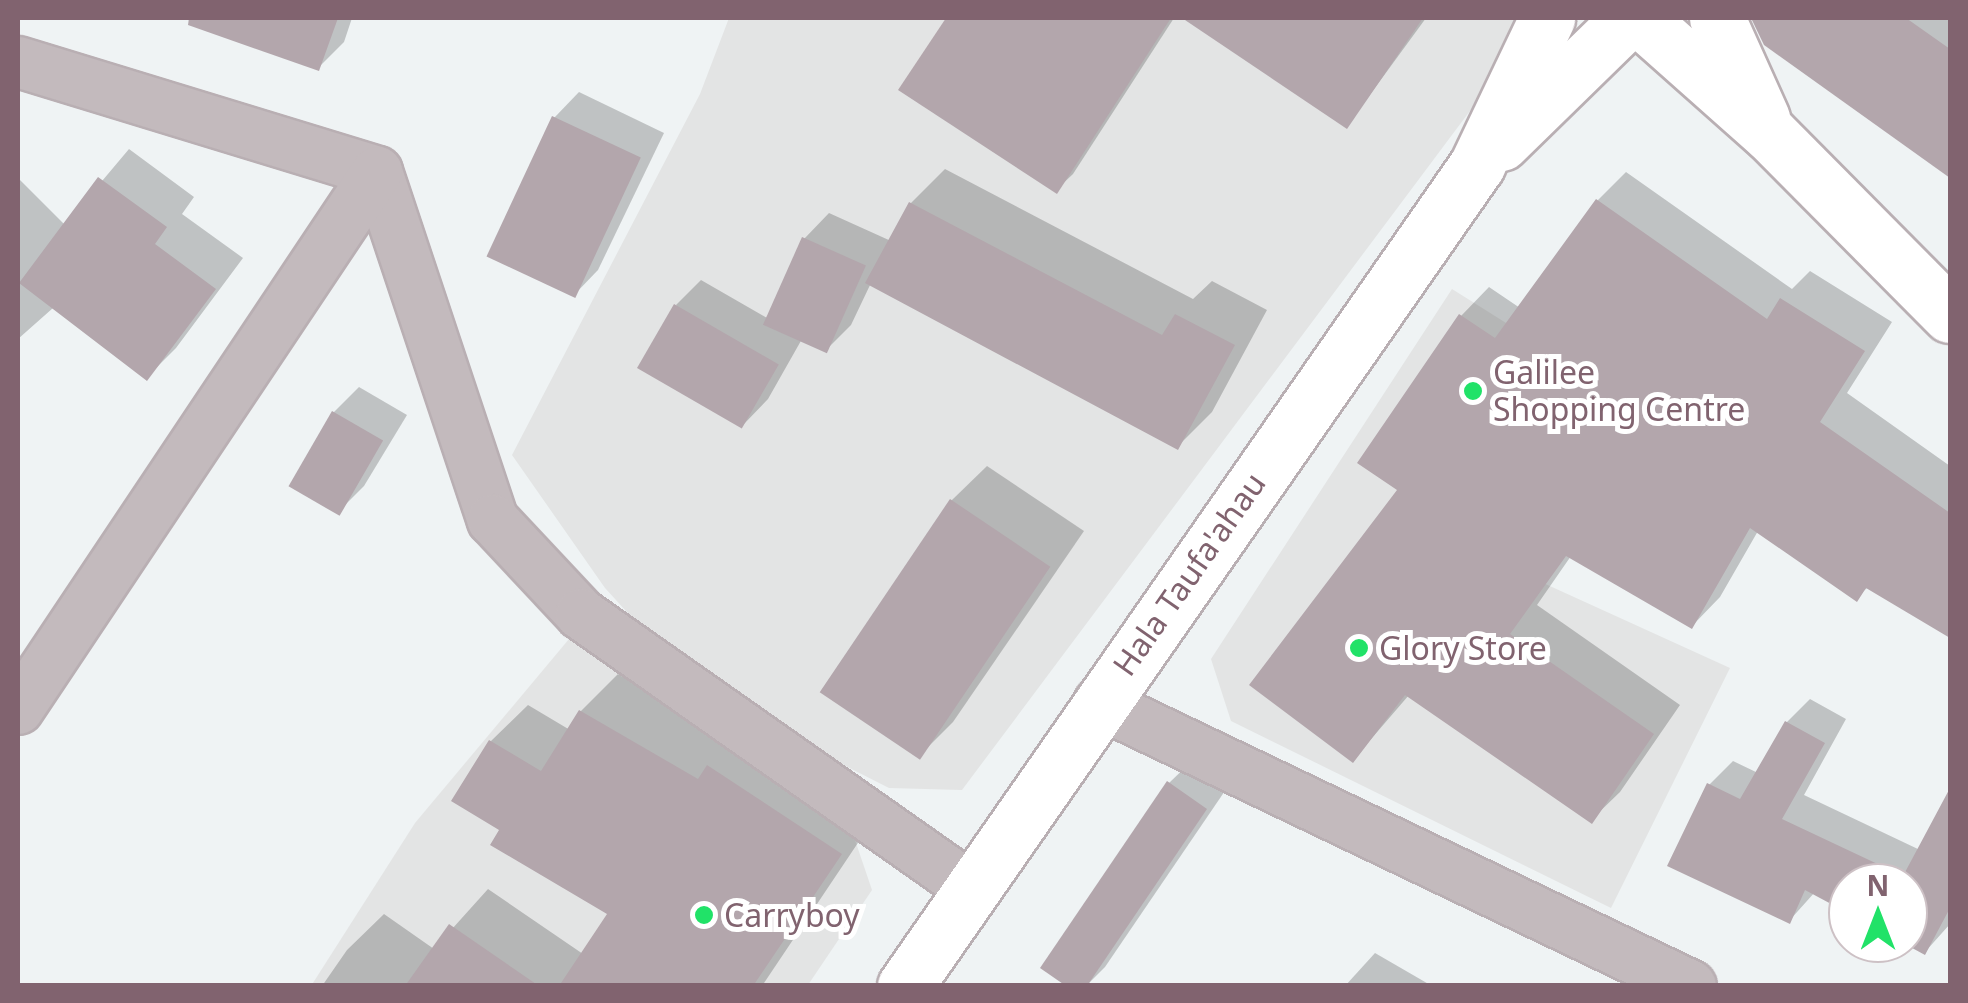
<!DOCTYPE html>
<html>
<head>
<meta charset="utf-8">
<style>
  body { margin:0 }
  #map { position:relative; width:1968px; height:1003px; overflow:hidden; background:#eff3f4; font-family:"Noto Sans",sans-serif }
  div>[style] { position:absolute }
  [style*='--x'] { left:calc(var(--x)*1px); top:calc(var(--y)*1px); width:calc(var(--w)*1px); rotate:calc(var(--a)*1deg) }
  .built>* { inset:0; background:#e3e4e4 }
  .shadow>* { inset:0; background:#0003 }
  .building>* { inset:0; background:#b3a6ac; transform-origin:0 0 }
  .roads { filter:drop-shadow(2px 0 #b9afb3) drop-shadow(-2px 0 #b9afb3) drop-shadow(0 2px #b9afb3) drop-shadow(0 -2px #b9afb3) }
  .street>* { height:50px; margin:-25px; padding:0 25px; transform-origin:25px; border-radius:25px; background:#c3babd }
  .secondary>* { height:55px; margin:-27.5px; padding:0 27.5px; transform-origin:27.5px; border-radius:27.5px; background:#fff }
  .primary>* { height:55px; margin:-27.5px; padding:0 27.5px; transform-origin:27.5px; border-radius:27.5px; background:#fff }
  .dots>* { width:28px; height:28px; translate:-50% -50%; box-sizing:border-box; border:5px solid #fff; border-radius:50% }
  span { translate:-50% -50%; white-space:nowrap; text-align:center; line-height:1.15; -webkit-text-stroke:10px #fff; paint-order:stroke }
  .poi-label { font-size:32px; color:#81636f }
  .left { translate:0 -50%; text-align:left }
  .street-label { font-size:32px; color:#81636f }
  .frame { position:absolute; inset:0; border:20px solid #81636f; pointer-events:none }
  .north { position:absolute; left:1828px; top:863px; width:100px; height:100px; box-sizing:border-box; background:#fff; border:2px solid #cdc1c5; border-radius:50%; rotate:0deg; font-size:28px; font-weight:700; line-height:40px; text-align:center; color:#81636f }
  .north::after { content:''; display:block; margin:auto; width:35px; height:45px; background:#21e268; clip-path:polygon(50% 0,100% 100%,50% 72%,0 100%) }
</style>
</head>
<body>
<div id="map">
  <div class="built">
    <div style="clip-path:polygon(729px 18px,1518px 18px,1526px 36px,962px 790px,889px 788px,700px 692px,605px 588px,512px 455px,700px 94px)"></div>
    <div style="clip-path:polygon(1452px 289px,1584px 372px,1471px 550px,1730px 668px,1611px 908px,1231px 721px,1211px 659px)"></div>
    <div style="clip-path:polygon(569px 639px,855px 840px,872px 890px,808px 985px,311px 986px,415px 823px)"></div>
  </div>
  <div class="shadow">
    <div style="clip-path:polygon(201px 18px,352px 18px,344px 42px,318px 68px,198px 26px)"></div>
    <div style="clip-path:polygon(986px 18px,1174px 18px,1073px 174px,1056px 190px,970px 42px)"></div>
    <div style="clip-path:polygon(1206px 18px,1426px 18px,1347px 126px,1215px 37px)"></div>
    <div style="clip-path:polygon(1759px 18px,1950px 18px,1950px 175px,1766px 44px)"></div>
    <div style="clip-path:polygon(579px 92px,664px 133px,598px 270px,573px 296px,554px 118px)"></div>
    <div style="clip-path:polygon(129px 149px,194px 197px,182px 214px,243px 258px,176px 348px,147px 377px,53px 308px,18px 339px,18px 178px,65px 225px)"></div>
    <div style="clip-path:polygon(945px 169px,1193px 299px,1212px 281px,1267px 310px,1212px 412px,1177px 447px,871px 283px,851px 325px,826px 350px,802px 339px,768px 399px,743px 425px,676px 305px,701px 280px,767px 318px,804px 239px,829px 213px,891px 241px,911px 203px)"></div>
    <div style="clip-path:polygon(1626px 172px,1792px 289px,1810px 271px,1892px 322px,1847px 393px,1950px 466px,1950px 635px,1868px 587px,1856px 598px,1758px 531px,1720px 597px,1692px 626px,1571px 556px,1537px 605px,1680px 705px,1620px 792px,1591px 820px,1409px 695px,1353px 760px,1401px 490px,1461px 316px,1489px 287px,1520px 308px,1598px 200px)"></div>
    <div style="clip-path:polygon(359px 387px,407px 415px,364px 486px,338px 512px,334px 412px)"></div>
    <div style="clip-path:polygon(987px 466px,1084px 531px,953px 722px,918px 757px,821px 691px,952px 500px)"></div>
    <div style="clip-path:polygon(618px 674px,734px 742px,876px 816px,762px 986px,322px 986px,347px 950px,384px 914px,434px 949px,488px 889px,583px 954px,610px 914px,502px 829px,491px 741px,528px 705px,570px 730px,581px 711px)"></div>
    <div style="clip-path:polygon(1810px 699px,1846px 719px,1804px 795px,1920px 850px,1950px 812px,1950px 924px,1925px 952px,1908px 943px,1908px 883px,1848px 883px,1848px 910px,1815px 892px,1789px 921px,1709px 785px,1733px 761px,1758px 773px,1787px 722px)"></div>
    <div style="clip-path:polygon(1195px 758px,1231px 782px,1105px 967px,1086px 986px,1169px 783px)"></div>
    <div style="clip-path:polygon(1375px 953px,1432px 986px,1345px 986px)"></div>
  </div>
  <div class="building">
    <div style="clip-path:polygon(189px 18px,338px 18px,319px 71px,188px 25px)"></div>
    <div style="clip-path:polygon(946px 18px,1171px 18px,1057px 194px,898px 90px)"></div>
    <div style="clip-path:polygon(1182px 18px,1423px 18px,1347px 129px)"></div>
    <div style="clip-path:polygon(1751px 18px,1906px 18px,1950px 49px,1950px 178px,1764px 45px)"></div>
    <div style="left:552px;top:116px;width:98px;height:155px;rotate:25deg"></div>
    <div style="clip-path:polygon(98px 177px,167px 227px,155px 244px,216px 289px,147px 381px,19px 283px)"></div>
    <div style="clip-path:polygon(1596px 199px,1767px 319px,1780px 298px,1865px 351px,1820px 422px,1950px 513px,1950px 638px,1866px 588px,1857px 602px,1750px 528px,1692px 629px,1566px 556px,1510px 634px,1654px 734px,1592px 824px,1405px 695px,1353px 763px,1249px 685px,1397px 490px,1357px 463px,1459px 314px,1495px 338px)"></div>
    <div style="clip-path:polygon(909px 202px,1162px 335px,1175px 314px,1235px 345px,1178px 450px,865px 283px)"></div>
    <div style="left:802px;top:237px;width:70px;height:96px;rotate:24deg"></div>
    <div style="left:674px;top:304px;width:121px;height:74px;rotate:30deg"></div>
    <div style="left:332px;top:411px;width:59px;height:87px;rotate:30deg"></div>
    <div style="left:950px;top:499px;width:121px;height:233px;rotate:34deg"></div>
    <div style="clip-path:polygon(579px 710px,698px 779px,707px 765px,842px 854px,753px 986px,559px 986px,607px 914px,490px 845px,499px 830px,451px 801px,489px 740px,541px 771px)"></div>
    <div style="clip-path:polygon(1785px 721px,1825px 743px,1782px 819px,1903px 876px,1950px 788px,1950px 908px,1925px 955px,1903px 943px,1908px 943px,1908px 883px,1848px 883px,1848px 913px,1805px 890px,1790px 924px,1667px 866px,1707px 783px,1740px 799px)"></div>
    <div style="clip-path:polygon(1167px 781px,1207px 809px,1087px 986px,1066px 986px,1040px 968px)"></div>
    <div style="clip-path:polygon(449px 924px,539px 986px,405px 986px)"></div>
  </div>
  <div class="roads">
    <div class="street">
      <div style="--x:18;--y:62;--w:375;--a:17"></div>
      <div style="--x:377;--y:172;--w:367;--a:71.6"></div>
      <div style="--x:493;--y:520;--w:129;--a:46.9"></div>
      <div style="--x:581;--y:614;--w:477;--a:35.1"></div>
      <div style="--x:1099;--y:703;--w:656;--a:25.55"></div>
      <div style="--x:18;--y:709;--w:646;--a:-56.24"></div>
    </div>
    <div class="secondary">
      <div style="--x:1717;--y:18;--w:110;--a:65.8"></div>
      <div style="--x:1646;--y:24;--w:166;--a:41.6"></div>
      <div style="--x:1770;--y:134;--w:255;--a:45.2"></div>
    </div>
    <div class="primary">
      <div style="--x:1501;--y:143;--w:166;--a:-44.3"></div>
      <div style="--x:905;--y:986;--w:1001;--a:-55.13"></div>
      <div style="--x:1477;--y:165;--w:163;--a:-64.5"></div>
    </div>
  </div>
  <div class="dots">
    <div style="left:1473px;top:391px;background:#21e268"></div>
    <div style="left:1359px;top:648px;background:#21e268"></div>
    <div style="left:704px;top:915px;background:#21e268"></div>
  </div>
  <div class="poi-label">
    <span class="left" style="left:1493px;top:391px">Galilee<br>Shopping Centre</span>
    <span class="left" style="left:1379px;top:648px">Glory Store</span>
    <span class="left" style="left:724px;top:915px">Carryboy</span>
  </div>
  <div class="street-label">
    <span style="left:1189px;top:574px;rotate:-55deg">Hala Taufa'ahau</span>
  </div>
  <div class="frame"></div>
  <div class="north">N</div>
</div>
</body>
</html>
